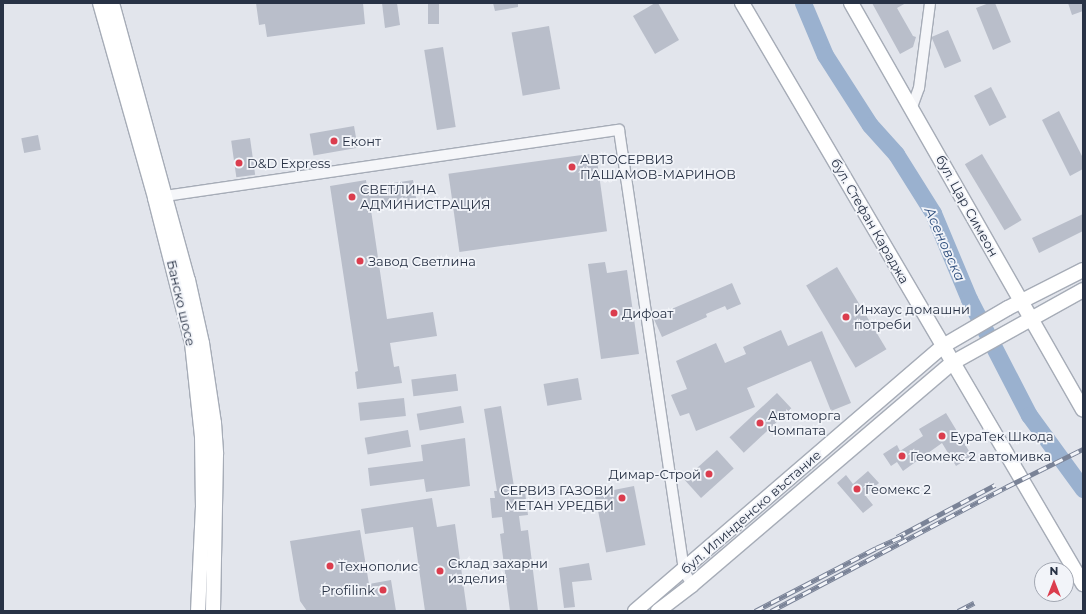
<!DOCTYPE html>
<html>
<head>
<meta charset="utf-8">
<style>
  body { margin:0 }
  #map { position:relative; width:1086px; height:614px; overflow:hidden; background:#e2e5ec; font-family:Montserrat,sans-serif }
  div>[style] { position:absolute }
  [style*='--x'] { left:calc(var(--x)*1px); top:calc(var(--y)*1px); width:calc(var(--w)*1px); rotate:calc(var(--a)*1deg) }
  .river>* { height:17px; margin:-8.5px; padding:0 8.5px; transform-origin:8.5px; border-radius:8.5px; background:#9ab1cf }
  .building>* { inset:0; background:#b9beca; transform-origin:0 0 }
  .roads { filter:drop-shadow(1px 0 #a6acb7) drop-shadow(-1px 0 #a6acb7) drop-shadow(0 1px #a6acb7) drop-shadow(0 -1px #a6acb7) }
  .minor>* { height:10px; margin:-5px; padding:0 5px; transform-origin:5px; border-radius:5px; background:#f5f6f9 }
  .secondary>* { height:14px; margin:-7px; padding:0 7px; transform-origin:7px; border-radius:7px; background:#fff }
  .rail>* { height:4.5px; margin-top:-2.25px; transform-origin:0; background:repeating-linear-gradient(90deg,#f2f4f9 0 9px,#7a8397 0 18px); box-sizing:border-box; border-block:1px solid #7a8397 }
  .dots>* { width:11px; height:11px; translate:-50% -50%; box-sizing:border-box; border:2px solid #f2f4f9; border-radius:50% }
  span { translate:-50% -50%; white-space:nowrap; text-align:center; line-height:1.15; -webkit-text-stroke:3.5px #f2f4f9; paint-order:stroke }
  .poi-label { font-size:13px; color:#283245 }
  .left { translate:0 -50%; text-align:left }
  .right { translate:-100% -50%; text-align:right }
  .street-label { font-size:13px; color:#283245 }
  .water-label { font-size:14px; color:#2e4e7d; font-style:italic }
  .frame { position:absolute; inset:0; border:4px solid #283245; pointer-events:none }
  .north { position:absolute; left:1034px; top:562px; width:40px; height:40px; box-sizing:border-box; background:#f2f4f9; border:1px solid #a1a6b1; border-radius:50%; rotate:0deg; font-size:11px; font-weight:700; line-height:16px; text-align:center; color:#283245 }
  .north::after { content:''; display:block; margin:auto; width:14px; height:18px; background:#db3d4e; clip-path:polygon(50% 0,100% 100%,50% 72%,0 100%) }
</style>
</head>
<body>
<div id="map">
  <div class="river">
    <div style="--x:803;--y:3;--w:56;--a:67.1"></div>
    <div style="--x:825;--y:55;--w:83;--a:57.3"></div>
    <div style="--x:870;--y:125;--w:39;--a:48"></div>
    <div style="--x:896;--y:154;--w:70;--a:57.9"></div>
    <div style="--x:933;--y:213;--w:93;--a:67.3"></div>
    <div style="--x:969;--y:299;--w:131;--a:62.7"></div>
    <div style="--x:1029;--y:415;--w:92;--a:53.9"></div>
  </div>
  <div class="building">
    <div style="clip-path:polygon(256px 3px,363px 3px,365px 24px,267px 37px,265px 24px,259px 25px)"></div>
    <div style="clip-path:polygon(382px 3px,397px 3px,400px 25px,385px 28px)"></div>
    <div style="left:428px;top:3px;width:11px;height:21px"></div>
    <div style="clip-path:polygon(493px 3px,518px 3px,518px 7px,495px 11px)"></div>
    <div style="clip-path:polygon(655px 3px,658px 3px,679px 40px,655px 54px,633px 16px)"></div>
    <div style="clip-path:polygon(872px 3px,906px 3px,897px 8px,913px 36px,916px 37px,913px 47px,900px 54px)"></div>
    <div style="clip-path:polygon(989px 3px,995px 3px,1011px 42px,993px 50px,976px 8px)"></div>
    <div style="clip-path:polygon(1068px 3px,1083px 3px,1083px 11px,1072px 15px)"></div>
    <div style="left:549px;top:26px;width:64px;height:38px;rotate:80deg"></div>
    <div style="left:948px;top:30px;width:34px;height:18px;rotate:67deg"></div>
    <div style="left:443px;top:47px;width:81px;height:19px;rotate:81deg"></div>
    <div style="left:991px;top:87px;width:34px;height:19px;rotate:63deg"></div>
    <div style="clip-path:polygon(1059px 111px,1083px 158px,1083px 169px,1070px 176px,1042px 120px)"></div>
    <div style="left:354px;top:126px;width:22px;height:45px;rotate:80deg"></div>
    <div style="left:38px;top:135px;width:15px;height:17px;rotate:79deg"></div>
    <div style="left:250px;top:138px;width:37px;height:19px;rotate:82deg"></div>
    <div style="left:596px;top:153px;width:79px;height:149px;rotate:82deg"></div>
    <div style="left:982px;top:154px;width:77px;height:20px;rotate:59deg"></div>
    <div style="clip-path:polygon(366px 180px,367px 187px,413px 180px,417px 203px,371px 210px,387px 319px,433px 312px,437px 336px,390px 343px,394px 367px,399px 366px,402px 383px,357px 389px,355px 372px,358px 371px,330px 186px)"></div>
    <div style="clip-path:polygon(1083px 214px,1083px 231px,1039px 253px,1032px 238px)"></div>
    <div style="clip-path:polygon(605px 262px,607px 273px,627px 270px,639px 354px,601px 359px,588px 264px)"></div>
    <div style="left:837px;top:267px;width:96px;height:36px;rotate:59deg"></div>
    <div style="clip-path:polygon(732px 283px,741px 304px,727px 310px,725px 306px,706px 314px,707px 317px,662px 337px,653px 317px)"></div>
    <div style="clip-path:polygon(781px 330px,788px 346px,822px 331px,851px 403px,831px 411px,811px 361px,747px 388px,755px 407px,696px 431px,689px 413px,680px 416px,671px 395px,687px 389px,676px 361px,716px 343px,725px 363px,746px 354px,743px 347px)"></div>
    <div style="left:456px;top:374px;width:17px;height:45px;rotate:83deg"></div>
    <div style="left:578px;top:378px;width:22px;height:35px;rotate:80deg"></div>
    <div style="left:777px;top:393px;width:21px;height:65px;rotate:47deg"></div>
    <div style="left:404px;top:398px;width:18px;height:46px;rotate:84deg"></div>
    <div style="left:461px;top:406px;width:17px;height:45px;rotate:80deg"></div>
    <div style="clip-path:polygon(501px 406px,515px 493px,525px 492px,528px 515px,519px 516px,521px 531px,528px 530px,538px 611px,510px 611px,500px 534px,504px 533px,502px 517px,492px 518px,490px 498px,495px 498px,494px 491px,497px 491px,484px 409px)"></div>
    <div style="clip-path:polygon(946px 413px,972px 456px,956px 466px,942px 443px,903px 471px,897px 462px,891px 466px,883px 454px,897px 445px,900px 451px,923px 436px,919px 429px)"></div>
    <div style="left:408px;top:430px;width:17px;height:44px;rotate:80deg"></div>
    <div style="clip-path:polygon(465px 438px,470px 486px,426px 492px,424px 479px,370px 486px,368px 468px,423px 461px,421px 445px)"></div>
    <div style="left:717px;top:450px;width:25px;height:44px;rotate:48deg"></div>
    <div style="clip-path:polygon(868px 471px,879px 483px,865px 495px,873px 505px,863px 513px,837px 483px,846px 475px,853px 484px)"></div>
    <div style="left:634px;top:486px;width:60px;height:40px;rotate:79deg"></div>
    <div style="clip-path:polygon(432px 498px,437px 527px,455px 524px,467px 611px,425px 611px,413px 527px,365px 534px,361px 509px)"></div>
    <div style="clip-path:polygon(360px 530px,369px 584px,391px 580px,396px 611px,307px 611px,300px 601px,290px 541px)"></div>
    <div style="clip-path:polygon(589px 563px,592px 580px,572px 582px,575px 607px,564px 608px,559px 568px)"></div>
  </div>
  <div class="roads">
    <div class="minor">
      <div style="--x:912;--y:107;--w:20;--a:-70"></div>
      <div style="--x:919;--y:88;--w:86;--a:-82.6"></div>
      <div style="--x:158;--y:197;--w:466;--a:-8.3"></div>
      <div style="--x:619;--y:130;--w:446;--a:81.6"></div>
      <div style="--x:684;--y:571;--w:16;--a:60"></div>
    </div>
    <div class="secondary">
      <div style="--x:100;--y:3;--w:203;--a:74.2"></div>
      <div style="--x:155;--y:198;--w:150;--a:75.7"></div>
      <div style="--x:192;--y:343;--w:94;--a:83.9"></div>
      <div style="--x:202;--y:436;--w:70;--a:89.2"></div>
      <div style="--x:203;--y:506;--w:105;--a:92.7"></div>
      <div style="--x:112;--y:3;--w:287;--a:74.7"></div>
      <div style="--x:188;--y:280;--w:65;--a:77.5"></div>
      <div style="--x:202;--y:343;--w:81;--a:81.5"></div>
      <div style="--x:214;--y:423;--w:31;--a:86"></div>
      <div style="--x:216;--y:454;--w:157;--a:91.1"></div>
      <div style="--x:742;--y:3;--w:674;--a:59.59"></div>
      <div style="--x:851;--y:3;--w:468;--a:60.3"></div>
      <div style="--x:635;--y:611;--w:406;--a:-40.7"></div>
      <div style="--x:943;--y:346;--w:75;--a:-30.3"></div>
      <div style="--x:1008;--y:308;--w:84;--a:-26.9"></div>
      <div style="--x:658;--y:611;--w:43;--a:-37.4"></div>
      <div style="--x:692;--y:585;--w:342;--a:-40.5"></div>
      <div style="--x:952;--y:363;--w:150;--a:-29.1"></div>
    </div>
  </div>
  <div class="rail">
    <div style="--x:897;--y:537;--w:111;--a:-28"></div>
    <div style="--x:755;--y:611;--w:136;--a:-27.5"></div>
    <div style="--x:876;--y:548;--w:30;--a:-24"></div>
    <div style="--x:771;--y:611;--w:266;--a:-27.8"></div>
    <div style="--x:1006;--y:487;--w:86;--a:-26.3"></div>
    <div style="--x:958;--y:611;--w:18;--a:-27"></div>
  </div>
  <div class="dots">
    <div style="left:334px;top:141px;background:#db3d4e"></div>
    <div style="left:239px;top:163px;background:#db3d4e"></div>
    <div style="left:572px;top:167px;background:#db3d4e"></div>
    <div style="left:352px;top:197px;background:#db3d4e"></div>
    <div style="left:360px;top:261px;background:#db3d4e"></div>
    <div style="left:614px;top:313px;background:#db3d4e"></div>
    <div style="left:846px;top:317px;background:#db3d4e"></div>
    <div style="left:760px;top:423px;background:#db3d4e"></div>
    <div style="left:942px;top:436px;background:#db3d4e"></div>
    <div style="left:902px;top:456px;background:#db3d4e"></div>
    <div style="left:709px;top:474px;background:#db3d4e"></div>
    <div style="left:857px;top:489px;background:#db3d4e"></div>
    <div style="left:622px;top:498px;background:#db3d4e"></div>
    <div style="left:330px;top:566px;background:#db3d4e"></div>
    <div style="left:440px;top:571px;background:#db3d4e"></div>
    <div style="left:383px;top:590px;background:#db3d4e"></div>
  </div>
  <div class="poi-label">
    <span class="left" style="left:342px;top:141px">Еконт</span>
    <span class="left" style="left:580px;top:167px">АВТОСЕРВИЗ<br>ПАШАМОВ-МАРИНОВ</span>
    <span class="left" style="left:247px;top:163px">D&amp;D Express</span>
    <span class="left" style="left:360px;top:197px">СВЕТЛИНА<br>АДМИНИСТРАЦИЯ</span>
    <span class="left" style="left:368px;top:261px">Завод Светлина</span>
    <span class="left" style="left:854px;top:317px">Инхаус домашни<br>потреби</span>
    <span class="left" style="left:622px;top:313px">Дифоат</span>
    <span class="left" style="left:768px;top:423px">Автоморга<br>Чомпата</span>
    <span class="left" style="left:950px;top:436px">ЕураТек Шкода</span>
    <span class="left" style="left:910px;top:456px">Геомекс 2 автомивка</span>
    <span class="right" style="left:701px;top:474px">Димар-Строй</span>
    <span class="left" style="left:865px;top:489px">Геомекс 2</span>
    <span class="right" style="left:614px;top:498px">СЕРВИЗ ГАЗОВИ<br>МЕТАН УРЕДБИ</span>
    <span class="left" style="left:448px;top:571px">Склад захарни<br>изделия</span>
    <span class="left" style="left:338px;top:566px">Технополис</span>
    <span class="right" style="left:375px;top:590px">Profilink</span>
  </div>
  <div class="street-label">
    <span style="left:967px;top:206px;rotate:61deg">бул. Цар Симеон</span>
    <span style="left:870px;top:221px;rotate:60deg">бул. Стефан Караджа</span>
    <span style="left:181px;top:303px;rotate:77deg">Банско шосе</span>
    <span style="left:751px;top:512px;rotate:-41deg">бул. Илинденско въстание</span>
  </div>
  <div class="water-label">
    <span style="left:945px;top:244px;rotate:66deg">Асеновска</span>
  </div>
  <div class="frame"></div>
  <div class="north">N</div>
</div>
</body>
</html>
